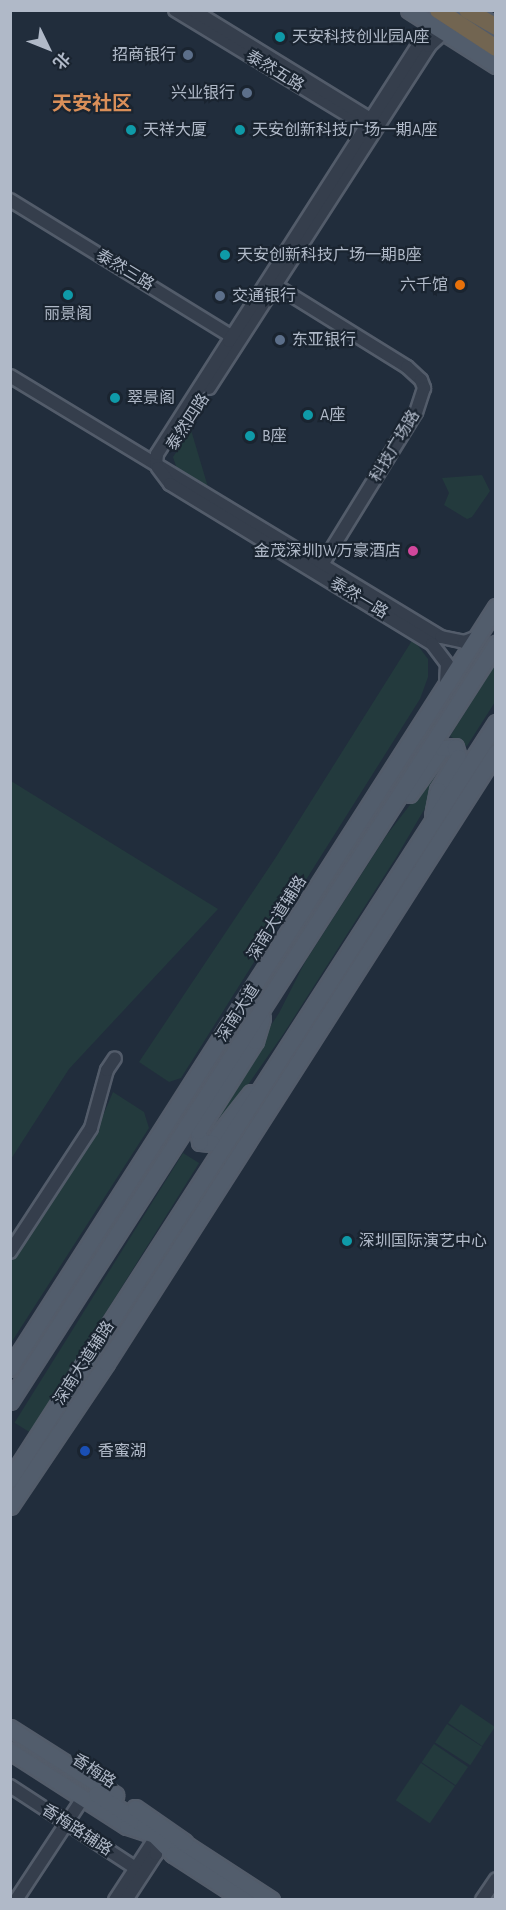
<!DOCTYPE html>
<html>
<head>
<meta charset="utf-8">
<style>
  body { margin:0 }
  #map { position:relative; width:506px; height:1910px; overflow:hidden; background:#212d3c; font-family:"Alegreya Sans","Noto Sans SC",sans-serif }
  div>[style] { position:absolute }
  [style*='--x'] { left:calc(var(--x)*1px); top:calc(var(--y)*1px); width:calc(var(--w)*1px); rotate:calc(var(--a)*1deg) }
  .green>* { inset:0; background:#233a3d; transform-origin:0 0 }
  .roads { filter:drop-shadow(2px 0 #535c6a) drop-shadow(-2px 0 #535c6a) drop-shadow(0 2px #535c6a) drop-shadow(0 -2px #535c6a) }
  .minor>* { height:12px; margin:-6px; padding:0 6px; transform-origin:6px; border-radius:6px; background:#353e4c }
  .major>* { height:15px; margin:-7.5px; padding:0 7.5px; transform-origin:7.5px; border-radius:7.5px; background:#525d6c }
  .highway>* { height:16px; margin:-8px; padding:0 8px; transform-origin:8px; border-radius:8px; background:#726551 }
  .dots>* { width:16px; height:16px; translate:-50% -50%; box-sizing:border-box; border:3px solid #1a2430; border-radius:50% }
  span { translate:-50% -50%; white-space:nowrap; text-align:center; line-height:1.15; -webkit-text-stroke:4.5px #1a2430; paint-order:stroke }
  .poi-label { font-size:16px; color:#b0b9c8 }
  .left { translate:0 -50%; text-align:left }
  .right { translate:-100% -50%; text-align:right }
  .street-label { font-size:16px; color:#b0b9c8 }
  .quarter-label { font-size:20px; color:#da8f59; font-weight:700 }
  .frame { position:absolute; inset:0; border:12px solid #b0b9c8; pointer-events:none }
  .north { position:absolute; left:18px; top:18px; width:60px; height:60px; -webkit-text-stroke:4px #1a2430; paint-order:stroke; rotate:133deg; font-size:16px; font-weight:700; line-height:24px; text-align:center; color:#b0b9c8 }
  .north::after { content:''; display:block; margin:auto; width:21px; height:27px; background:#b0b9c8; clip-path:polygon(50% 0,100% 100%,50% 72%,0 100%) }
</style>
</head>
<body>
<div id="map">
  <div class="green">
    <div style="clip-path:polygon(191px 430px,208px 487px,177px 469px,173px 457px)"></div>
    <div style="clip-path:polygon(482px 475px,490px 491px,472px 517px,467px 519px,444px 505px,449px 493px,442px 478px)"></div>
    <div style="clip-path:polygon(413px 639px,428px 659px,428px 677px,420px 699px,181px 1078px,169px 1082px,139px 1062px,276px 857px)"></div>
    <div style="clip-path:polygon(495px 665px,495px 702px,467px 746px,463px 745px,450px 736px)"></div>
    <div style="clip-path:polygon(449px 754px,452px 762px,397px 856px,284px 1033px,213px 1135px,206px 1135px,204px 1128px,279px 1013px,305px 962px,386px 836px)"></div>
    <div style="clip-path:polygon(11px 781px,218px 909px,69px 1069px,11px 1159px)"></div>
    <div style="clip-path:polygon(113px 1092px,144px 1112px,149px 1128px,11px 1343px,11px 1262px,98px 1127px)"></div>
    <div style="left:183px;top:1153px;width:19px;height:318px;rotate:32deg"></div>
    <div style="left:461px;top:1704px;width:41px;height:23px;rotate:34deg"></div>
    <div style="left:447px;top:1724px;width:42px;height:22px;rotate:33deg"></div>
    <div style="left:434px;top:1744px;width:41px;height:22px;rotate:34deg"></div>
    <div style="left:421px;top:1763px;width:41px;height:45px;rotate:34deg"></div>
  </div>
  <div class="roads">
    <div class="minor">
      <div style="--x:175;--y:10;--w:231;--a:31.3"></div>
      <div style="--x:193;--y:10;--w:217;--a:31.6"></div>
      <div style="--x:10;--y:200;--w:268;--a:31.6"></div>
      <div style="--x:270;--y:282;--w:161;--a:31.8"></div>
      <div style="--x:407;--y:367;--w:19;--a:43"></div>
      <div style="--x:421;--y:380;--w:9;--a:69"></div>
      <div style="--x:424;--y:388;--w:25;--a:108"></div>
      <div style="--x:416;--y:412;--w:189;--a:121.6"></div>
      <div style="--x:10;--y:376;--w:504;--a:31.2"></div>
      <div style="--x:441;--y:637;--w:24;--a:12"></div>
      <div style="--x:464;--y:642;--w:14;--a:-21"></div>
      <div style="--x:209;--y:388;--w:407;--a:-57.2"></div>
      <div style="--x:429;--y:46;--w:19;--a:-43"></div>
      <div style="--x:156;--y:464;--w:10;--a:-84"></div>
      <div style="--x:157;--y:454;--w:134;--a:-57.5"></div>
      <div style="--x:229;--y:341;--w:356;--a:-57.4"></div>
      <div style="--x:421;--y:41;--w:19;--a:-43"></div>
      <div style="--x:158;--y:468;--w:20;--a:53"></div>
      <div style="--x:170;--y:484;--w:307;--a:31.4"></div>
      <div style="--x:432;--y:644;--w:25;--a:53"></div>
      <div style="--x:447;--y:664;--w:20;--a:93"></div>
      <div style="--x:10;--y:1252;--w:148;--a:-56.8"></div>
      <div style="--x:91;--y:1128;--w:60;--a:-74.6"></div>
      <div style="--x:107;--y:1070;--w:14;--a:-56"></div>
      <div style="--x:10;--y:1786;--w:159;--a:33.2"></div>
      <div style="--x:16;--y:1900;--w:122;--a:-56.7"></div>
      <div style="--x:115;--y:1900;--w:75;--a:-56.9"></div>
      <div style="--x:126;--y:1900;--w:55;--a:-56.9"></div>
      <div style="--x:156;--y:1854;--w:16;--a:-86"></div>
      <div style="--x:482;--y:1900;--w:25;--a:-56"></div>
    </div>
    <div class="major">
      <div style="--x:409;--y:10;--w:103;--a:32.3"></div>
      <div style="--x:409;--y:794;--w:57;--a:-54.3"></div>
      <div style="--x:442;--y:748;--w:13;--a:-4"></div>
      <div style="--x:455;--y:747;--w:10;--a:73"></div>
      <div style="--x:458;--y:757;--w:39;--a:121"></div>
      <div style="--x:438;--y:790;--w:26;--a:101"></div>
      <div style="--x:251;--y:1093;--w:63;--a:128"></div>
      <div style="--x:212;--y:1143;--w:12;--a:-175"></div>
      <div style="--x:200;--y:1142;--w:11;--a:-100"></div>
      <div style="--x:198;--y:1131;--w:107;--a:-57.7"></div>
      <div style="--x:255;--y:1041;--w:24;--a:-73"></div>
      <div style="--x:10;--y:1368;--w:903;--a:-57.44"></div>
      <div style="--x:10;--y:1401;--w:900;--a:-57.3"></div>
      <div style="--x:10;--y:1479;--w:899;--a:-57.26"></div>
      <div style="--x:10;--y:1506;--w:172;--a:-56.1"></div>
      <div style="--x:106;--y:1363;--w:725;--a:-57.45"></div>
      <div style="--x:10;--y:1728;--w:125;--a:32.5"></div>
      <div style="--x:10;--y:1751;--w:139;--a:32.7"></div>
      <div style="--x:127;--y:1826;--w:64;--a:18.2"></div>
      <div style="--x:188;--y:1846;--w:99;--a:33"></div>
      <div style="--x:96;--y:1794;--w:57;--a:32.9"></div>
      <div style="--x:144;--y:1825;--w:41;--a:45"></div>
      <div style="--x:173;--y:1854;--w:85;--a:32.9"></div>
      <div style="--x:135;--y:1808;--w:60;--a:34.8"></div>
    </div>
    <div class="highway">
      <div style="--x:438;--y:10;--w:69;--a:33.2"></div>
      <div style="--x:467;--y:10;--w:34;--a:30"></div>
    </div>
  </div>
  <div class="dots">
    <div style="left:280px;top:37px;background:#0f9aa8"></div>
    <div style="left:188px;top:55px;background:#5c6f8a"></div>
    <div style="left:247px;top:93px;background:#5c6f8a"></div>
    <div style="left:131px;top:130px;background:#0f9aa8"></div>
    <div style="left:240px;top:130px;background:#0f9aa8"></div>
    <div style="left:225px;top:255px;background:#0f9aa8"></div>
    <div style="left:460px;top:285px;background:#e8710a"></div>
    <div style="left:68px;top:295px;background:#0f9aa8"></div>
    <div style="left:220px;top:296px;background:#5c6f8a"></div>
    <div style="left:280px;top:340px;background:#5c6f8a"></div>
    <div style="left:115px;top:398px;background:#0f9aa8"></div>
    <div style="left:308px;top:415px;background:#0f9aa8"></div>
    <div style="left:250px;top:436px;background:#0f9aa8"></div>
    <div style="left:413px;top:551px;background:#d1479c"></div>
    <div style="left:347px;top:1241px;background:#0f9aa8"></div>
    <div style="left:85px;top:1451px;background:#1a4fb4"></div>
  </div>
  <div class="poi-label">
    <span class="left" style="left:292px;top:37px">天安科技创业园A座</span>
    <span class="right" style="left:176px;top:55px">招商银行</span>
    <span class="right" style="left:235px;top:93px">兴业银行</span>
    <span class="left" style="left:143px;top:130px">天祥大厦</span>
    <span class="left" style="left:252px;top:130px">天安创新科技广场一期A座</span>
    <span class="left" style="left:237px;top:255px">天安创新科技广场一期B座</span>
    <span class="right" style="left:448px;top:285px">六千馆</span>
    <span class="left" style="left:232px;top:296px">交通银行</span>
    <span style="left:68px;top:314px">丽景阁</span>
    <span class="left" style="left:292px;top:340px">东亚银行</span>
    <span class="left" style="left:127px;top:398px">翠景阁</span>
    <span class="left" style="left:320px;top:415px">A座</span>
    <span class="left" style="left:262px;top:436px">B座</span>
    <span class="right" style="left:401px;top:551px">金茂深圳JW万豪酒店</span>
    <span class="left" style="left:359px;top:1241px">深圳国际演艺中心</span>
    <span class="left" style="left:98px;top:1451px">香蜜湖</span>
  </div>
  <div class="street-label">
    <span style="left:275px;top:71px;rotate:31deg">泰然五路</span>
    <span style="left:125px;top:270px;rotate:31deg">泰然三路</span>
    <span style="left:188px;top:422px;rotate:-57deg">泰然四路</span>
    <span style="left:395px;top:446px;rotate:-59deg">科技广场路</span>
    <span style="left:359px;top:598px;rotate:31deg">泰然一路</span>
    <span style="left:277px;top:918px;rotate:-58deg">深南大道辅路</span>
    <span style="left:238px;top:1013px;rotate:-57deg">深南大道</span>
    <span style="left:84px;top:1363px;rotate:-57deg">深南大道辅路</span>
    <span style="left:94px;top:1771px;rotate:33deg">香梅路</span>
    <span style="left:77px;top:1830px;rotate:33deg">香梅路辅路</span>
  </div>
  <div class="quarter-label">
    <span style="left:92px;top:104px">天安社区</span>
  </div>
  <div class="frame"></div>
  <div class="north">北</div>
</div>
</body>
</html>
